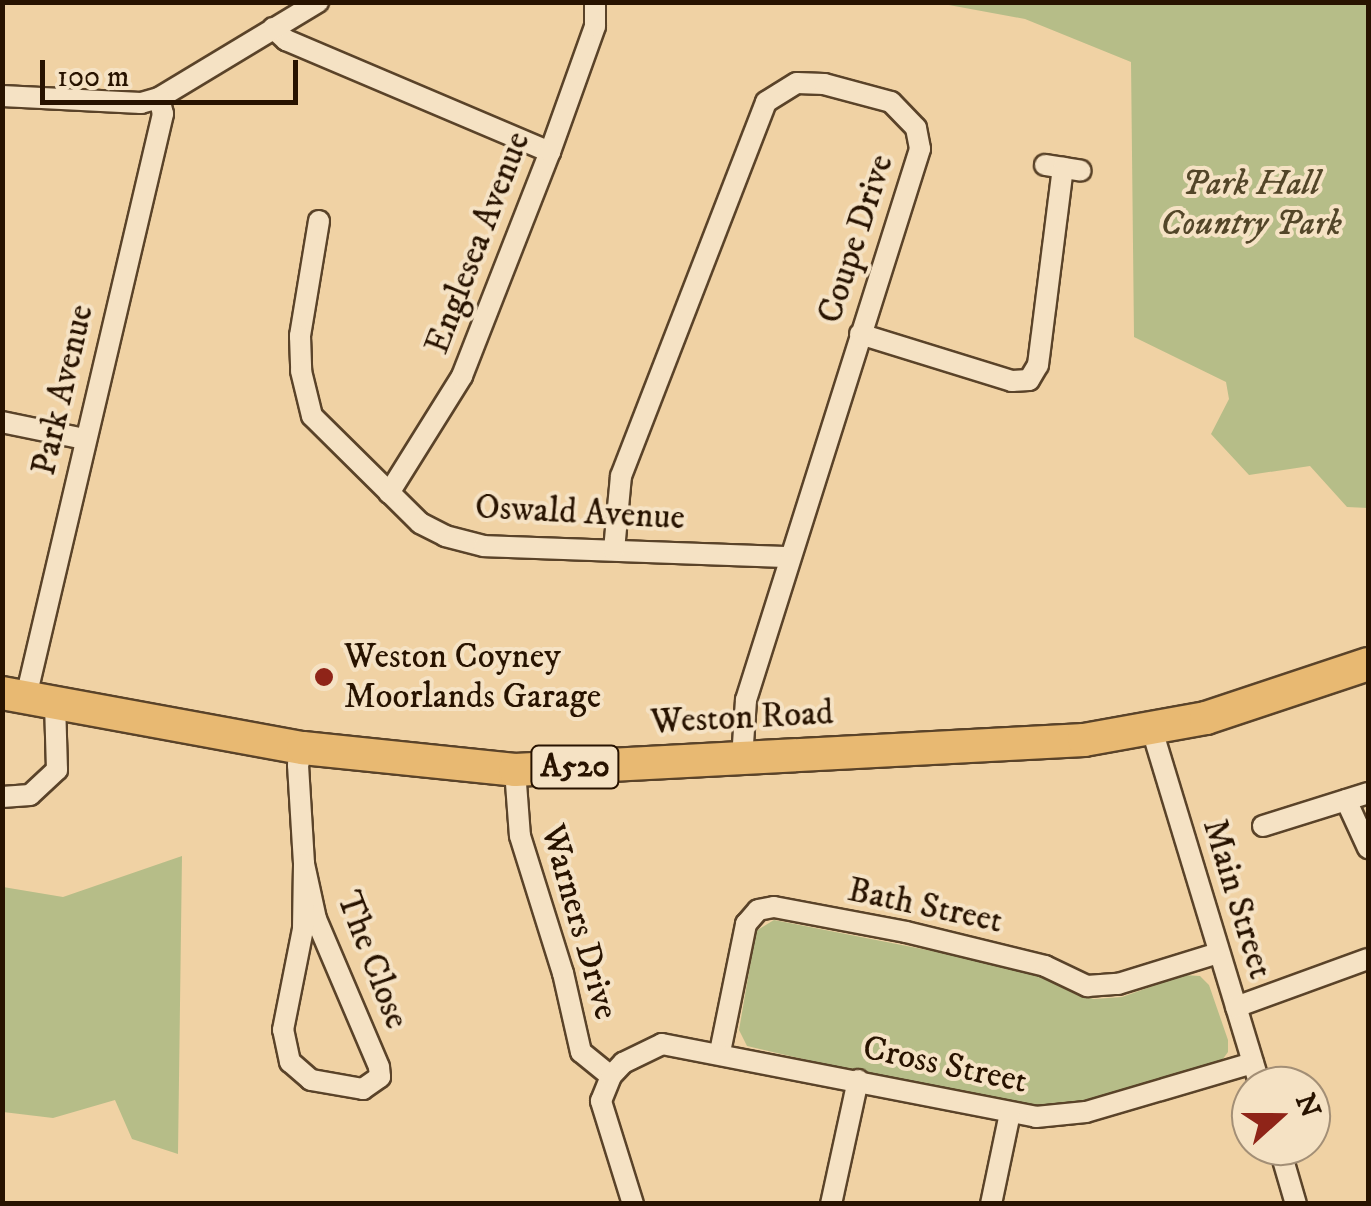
<!DOCTYPE html>
<style>
body{margin:0}
#map{position:relative;width:1371px;height:1206px;overflow:hidden;background:#f0d2a4;font-family:"IM FELL DW Pica",serif}
div>[style]{position:absolute}
.green>*{inset:0;background:#b6bd88}
.roads{filter:drop-shadow(2px 0 #5a4329) drop-shadow(-2px 0 #5a4329) drop-shadow(0 2px #5a4329) drop-shadow(0 -2px #5a4329)}
.minor>*{height:20px;margin:-10px;padding:0 10px;transform-origin:10px;border-radius:10px;background:#f5e2c4}
.trunk>*{height:32px;margin:-16px;padding:0 16px;transform-origin:16px;border-radius:16px;background:#e8b972}
.dots>*{width:28px;height:28px;translate:-50% -50%;box-sizing:border-box;border:5px solid #f5e2c4;border-radius:50%}
span{translate:-50% -50%;white-space:nowrap;text-align:center;line-height:1.15;-webkit-text-stroke:8px #f5e2c4;paint-order:stroke}
.shield-label span{padding:2px 8px;background:#f5e2c4;border:2px solid;border-radius:8px;-webkit-text-stroke-width:0}
.shield-label{font-size:32px;color:#281300;font-weight:700}
.park-label{font-size:35px;color:#534629;font-style:italic}
.street-label{font-size:35px;color:#281300}
.poi-label{font-size:35px;color:#281300}
.left{translate:0 -50%;text-align:left}
.frame{position:absolute;inset:0;border:5px solid #281300;pointer-events:none}
.north{position:absolute;left:1231px;top:1066px;width:100px;height:100px;box-sizing:border-box;background:#f5e2c4;border:2px solid #a38f76;border-radius:50%;rotate:69deg;font-size:28px;font-weight:700;line-height:40px;text-align:center;color:#281300}
.north::after{content:'';display:block;margin:auto;width:35px;height:45px;background:#8f2418;clip-path:polygon(50% 0,100% 100%,50% 72%,0 100%)}
.scale{position:absolute;left:40px;top:60px;width:258px;height:45px;box-sizing:border-box;border:5px solid #281300;border-top:0;padding-left:12px;font-size:30px;line-height:35px;white-space:nowrap;color:#281300;-webkit-text-stroke:8px #f5e2c4;paint-order:stroke}
</style>
<div id="map">
<div class="green">
<div style="clip-path:polygon(938px 3px,1368px 3px,1368px 508px,1347px 507px,1310px 466px,1249px 475px,1211px 434px,1229px 399px,1226px 382px,1134px 337px,1131px 62px,1025px 19px)"></div>
<div style="clip-path:polygon(182px 856px,178px 1154px,132px 1139px,115px 1100px,53px 1118px,3px 1112px,3px 887px,63px 897px)"></div>
<div style="clip-path:polygon(774px 920px,999px 964px,1040px 974px,1073px 993px,1094px 999px,1122px 997px,1184px 975px,1200px 976px,1209px 985px,1228px 1040px,1228px 1052px,1217px 1067px,1065px 1112px,1016px 1109px,747px 1046px,739px 1030px,756px 931px)"></div>
</div>
<div class="roads">
<div class="minor">
<div style="left:273px;top:28px;width:18px;rotate:43deg"></div>
<div style="left:286px;top:40px;width:287px;rotate:23deg"></div>
<div style="left:2px;top:96px;width:139px;rotate:2.9deg"></div>
<div style="left:141px;top:103px;width:19px;rotate:-16deg"></div>
<div style="left:159px;top:98px;width:186px;rotate:-31.1deg"></div>
<div style="left:1045px;top:165px;width:36px;rotate:9deg"></div>
<div style="left:319px;top:221px;width:117px;rotate:99.4deg"></div>
<div style="left:300px;top:336px;width:35px;rotate:88deg"></div>
<div style="left:301px;top:371px;width:46px;rotate:76.3deg"></div>
<div style="left:312px;top:416px;width:152px;rotate:44.7deg"></div>
<div style="left:420px;top:523px;width:28px;rotate:27deg"></div>
<div style="left:445px;top:536px;width:40px;rotate:14.4deg"></div>
<div style="left:484px;top:546px;width:305px;rotate:2.1deg"></div>
<div style="left:860px;top:334px;width:159px;rotate:17.2deg"></div>
<div style="left:1012px;top:381px;width:17px;rotate:-3deg"></div>
<div style="left:1029px;top:380px;width:17px;rotate:-59deg"></div>
<div style="left:1038px;top:365px;width:199px;rotate:-82.8deg"></div>
<div style="left:2px;top:422px;width:84px;rotate:11.7deg"></div>
<div style="left:389px;top:493px;width:138px;rotate:-58deg"></div>
<div style="left:462px;top:376px;width:241px;rotate:-68.6deg"></div>
<div style="left:550px;top:152px;width:134px;rotate:-70.3deg"></div>
<div style="left:595px;top:26px;width:24px;rotate:-90deg"></div>
<div style="left:614px;top:550px;width:74px;rotate:-84.6deg"></div>
<div style="left:621px;top:476px;width:401px;rotate:-68.8deg"></div>
<div style="left:766px;top:102px;width:36px;rotate:-32deg"></div>
<div style="left:797px;top:83px;width:27px;rotate:2deg"></div>
<div style="left:824px;top:84px;width:69px;rotate:15deg"></div>
<div style="left:891px;top:102px;width:36px;rotate:46deg"></div>
<div style="left:916px;top:128px;width:21px;rotate:79deg"></div>
<div style="left:920px;top:149px;width:578px;rotate:107.53deg"></div>
<div style="left:746px;top:700px;width:59px;rotate:93.9deg"></div>
<div style="left:26px;top:697px;width:599px;rotate:-76.78deg"></div>
<div style="left:163px;top:114px;width:16px;rotate:-104deg"></div>
<div style="left:1152px;top:730px;width:372px;rotate:73.1deg"></div>
<div style="left:303px;top:748px;width:18px;rotate:106deg"></div>
<div style="left:298px;top:765px;width:99px;rotate:86.5deg"></div>
<div style="left:304px;top:864px;width:56px;rotate:77.7deg"></div>
<div style="left:316px;top:919px;width:161px;rotate:66.9deg"></div>
<div style="left:379px;top:1067px;width:10px;rotate:84deg"></div>
<div style="left:380px;top:1077px;width:21px;rotate:145deg"></div>
<div style="left:363px;top:1089px;width:53px;rotate:-170.2deg"></div>
<div style="left:311px;top:1080px;width:28px;rotate:-139deg"></div>
<div style="left:290px;top:1062px;width:33px;rotate:-102deg"></div>
<div style="left:283px;top:1030px;width:103px;rotate:-78.8deg"></div>
<div style="left:303px;top:929px;width:65px;rotate:-89.1deg"></div>
<div style="left:515px;top:770px;width:66px;rotate:85.7deg"></div>
<div style="left:520px;top:836px;width:144px;rotate:72.6deg"></div>
<div style="left:563px;top:973px;width:81px;rotate:77.2deg"></div>
<div style="left:581px;top:1052px;width:38px;rotate:39deg"></div>
<div style="left:2px;top:797px;width:28px;rotate:-4deg"></div>
<div style="left:30px;top:795px;width:37px;rotate:-43deg"></div>
<div style="left:57px;top:770px;width:66px;rotate:-91.7deg"></div>
<div style="left:1346px;top:800px;width:53px;rotate:65.4deg"></div>
<div style="left:1263px;top:826px;width:110px;rotate:-17.4deg"></div>
<div style="left:1236px;top:1007px;width:140px;rotate:-20deg"></div>
<div style="left:720px;top:1052px;width:131px;rotate:-78.5deg"></div>
<div style="left:746px;top:924px;width:18px;rotate:-49deg"></div>
<div style="left:758px;top:910px;width:16px;rotate:-11deg"></div>
<div style="left:774px;top:907px;width:134px;rotate:10.7deg"></div>
<div style="left:906px;top:932px;width:143px;rotate:13.7deg"></div>
<div style="left:1045px;top:966px;width:47px;rotate:25.5deg"></div>
<div style="left:1087px;top:986px;width:31px;rotate:-4deg"></div>
<div style="left:1118px;top:984px;width:105px;rotate:-17.2deg"></div>
<div style="left:1279px;top:1146px;width:60px;rotate:73.7deg"></div>
<div style="left:633px;top:1204px;width:108px;rotate:-107.3deg"></div>
<div style="left:601px;top:1101px;width:27px;rotate:-68deg"></div>
<div style="left:611px;top:1076px;width:18px;rotate:-47deg"></div>
<div style="left:623px;top:1063px;width:43px;rotate:-26deg"></div>
<div style="left:662px;top:1044px;width:381px;rotate:11deg"></div>
<div style="left:1036px;top:1117px;width:50px;rotate:-5.7deg"></div>
<div style="left:1086px;top:1112px;width:174px;rotate:-16.4deg"></div>
<div style="left:831px;top:1204px;width:127px;rotate:-77.7deg"></div>
<div style="left:991px;top:1204px;width:93px;rotate:-78.2deg"></div>
</div>
<div class="trunk">
<div style="left:2px;top:693px;width:306px;rotate:10.4deg"></div>
<div style="left:303px;top:748px;width:213px;rotate:5.9deg"></div>
<div style="left:515px;top:770px;width:570px;rotate:-3.02deg"></div>
<div style="left:1084px;top:740px;width:124px;rotate:-10.2deg"></div>
<div style="left:1206px;top:718px;width:171px;rotate:-18.4deg"></div>
</div>
</div>
<div class="dots">
<div style="left:324px;top:677px;background:#8f2418"></div>
</div>
<div class="shield-label">
<span style="left:575px;top:767px">A520</span>
</div>
<div class="park-label">
<span style="left:1251px;top:204px">Park Hall<br>Country Park</span>
</div>
<div class="street-label">
<span style="left:856px;top:239px;rotate:-72deg">Coupe Drive</span>
<span style="left:478px;top:243px;rotate:-69deg">Englesea Avenue</span>
<span style="left:63px;top:390px;rotate:-77deg">Park Avenue</span>
<span style="left:580px;top:513px;rotate:3deg">Oswald Avenue</span>
<span style="left:742px;top:718px;rotate:-3deg">Weston Road</span>
<span style="left:1237px;top:899px;rotate:73deg">Main Street</span>
<span style="left:925px;top:906px;rotate:12deg">Bath Street</span>
<span style="left:579px;top:922px;rotate:74deg">Warners Drive</span>
<span style="left:372px;top:960px;rotate:69deg">The Close</span>
<span style="left:945px;top:1065px;rotate:12deg">Cross Street</span>
</div>
<div class="poi-label">
<span class="left" style="left:344px;top:677px">Weston Coyney<br>Moorlands Garage</span>
</div>
<div class="frame"></div>
<div class="north">N</div>
<div class="scale">100 m</div>
</div>
